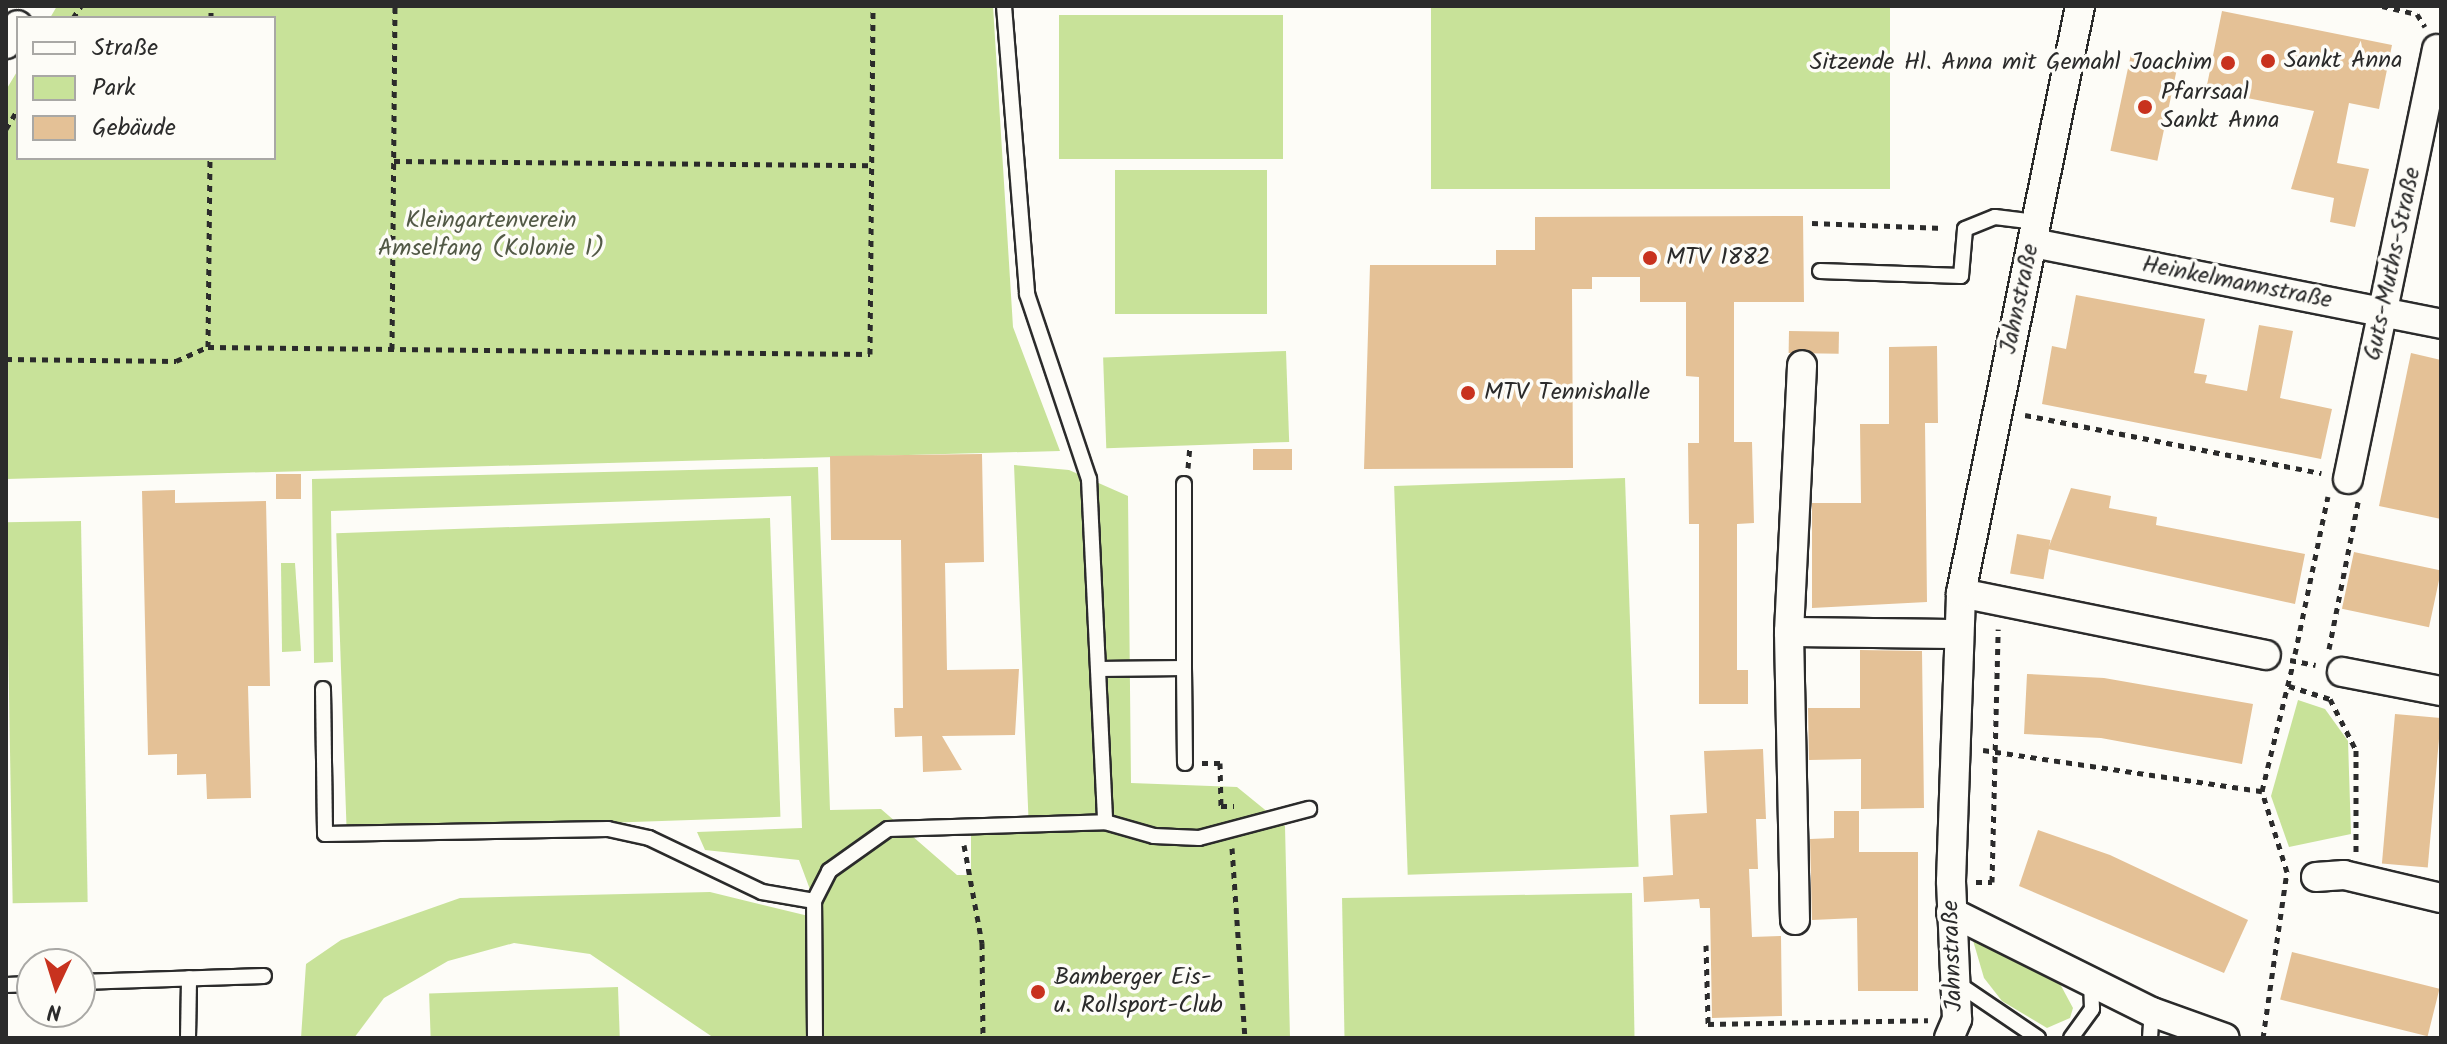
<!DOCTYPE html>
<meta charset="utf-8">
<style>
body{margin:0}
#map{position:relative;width:2447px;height:1044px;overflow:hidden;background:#fdfcf7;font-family:Kalam,sans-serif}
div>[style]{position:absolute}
.green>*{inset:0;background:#c8e299;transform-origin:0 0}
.building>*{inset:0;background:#e4c196;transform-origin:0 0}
.path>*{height:5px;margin-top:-2.5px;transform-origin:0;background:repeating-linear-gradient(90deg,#2b2b2b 0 6px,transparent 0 12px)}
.roads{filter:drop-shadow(2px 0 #2b2b2b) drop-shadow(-2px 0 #2b2b2b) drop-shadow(0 2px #2b2b2b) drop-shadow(0 -2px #2b2b2b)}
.lane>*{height:14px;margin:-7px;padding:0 7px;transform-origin:7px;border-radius:7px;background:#fdfcf7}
.street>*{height:28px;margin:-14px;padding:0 14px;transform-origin:14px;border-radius:14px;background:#fdfcf7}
.dots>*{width:22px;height:22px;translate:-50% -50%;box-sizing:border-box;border:4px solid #fdfcf7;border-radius:50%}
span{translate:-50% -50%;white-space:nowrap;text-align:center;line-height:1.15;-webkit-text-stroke:7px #fdfcf7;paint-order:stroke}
.poi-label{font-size:24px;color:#2b2b2b}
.left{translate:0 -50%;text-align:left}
.right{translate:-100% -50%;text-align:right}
.park-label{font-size:24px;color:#525946}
.street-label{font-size:24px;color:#2b2b2b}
.frame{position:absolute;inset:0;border:8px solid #2b2b2b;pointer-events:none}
.legend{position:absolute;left:16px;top:16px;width:260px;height:144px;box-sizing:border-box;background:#fdfcf7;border:2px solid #a9a8a5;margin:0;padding:10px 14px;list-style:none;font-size:24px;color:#2b2b2b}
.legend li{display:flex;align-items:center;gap:16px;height:40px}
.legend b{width:40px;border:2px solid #a9a8a5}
.north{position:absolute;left:16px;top:948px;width:80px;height:80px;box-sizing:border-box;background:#fdfcf7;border:2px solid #a9a8a5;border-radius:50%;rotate:184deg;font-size:22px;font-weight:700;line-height:32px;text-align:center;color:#2b2b2b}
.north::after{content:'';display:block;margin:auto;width:28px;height:36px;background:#c8321e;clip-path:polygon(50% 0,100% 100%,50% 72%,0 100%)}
</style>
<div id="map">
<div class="green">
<div style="clip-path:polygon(57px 6px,993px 6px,1013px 327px,1060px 451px,6px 479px,6px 90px,18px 70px,18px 158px,274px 158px,274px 18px,50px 18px)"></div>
<div style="left:1431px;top:6px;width:459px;height:183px"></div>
<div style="left:1283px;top:15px;width:144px;height:224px;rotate:90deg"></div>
<div style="left:1267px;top:170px;width:144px;height:152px;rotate:90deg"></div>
<div style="left:1286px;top:351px;width:91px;height:183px;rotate:88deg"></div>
<div style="clip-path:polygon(1014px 465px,1069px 470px,1128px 496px,1131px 783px,1237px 787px,1285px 826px,1290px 1038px,714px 1038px,590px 954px,514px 943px,448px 961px,384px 998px,354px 1038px,301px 1038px,306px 964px,341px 940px,460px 898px,710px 892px,821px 919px,799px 860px,705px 850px,697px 832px,802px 828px,791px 496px,331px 511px,333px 662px,314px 663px,312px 479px,818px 467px,830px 810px,881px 809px,957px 875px,971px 875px,971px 832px,1029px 831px)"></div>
<div style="left:1625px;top:478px;width:389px;height:231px;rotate:88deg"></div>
<div style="left:770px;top:518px;width:299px;height:434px;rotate:88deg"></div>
<div style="left:81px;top:521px;width:381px;height:75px;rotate:89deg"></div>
<div style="clip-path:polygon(281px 563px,295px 563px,301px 651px,282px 652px)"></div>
<div style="clip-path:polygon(2298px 700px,2325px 709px,2348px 741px,2351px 834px,2289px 847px,2271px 796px)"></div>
<div style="left:1632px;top:893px;width:145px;height:290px;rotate:89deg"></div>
<div style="clip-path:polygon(1972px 937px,2059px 982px,2073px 1008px,2070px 1018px,2047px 1028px,2002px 1001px,1984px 978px)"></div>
<div style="left:618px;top:987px;width:51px;height:189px;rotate:88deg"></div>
</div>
<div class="building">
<div style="clip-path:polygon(2222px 11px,2392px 45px,2379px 109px,2349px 103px,2337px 163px,2369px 169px,2355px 227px,2330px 222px,2334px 198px,2291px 189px,2314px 111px,2206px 90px)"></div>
<div style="left:2131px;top:54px;width:48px;height:99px;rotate:12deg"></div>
<div style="clip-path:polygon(1803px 216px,1804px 302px,1734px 302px,1734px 442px,1752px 442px,1754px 523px,1737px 524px,1737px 670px,1748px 670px,1748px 704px,1699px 704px,1699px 524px,1689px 524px,1688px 443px,1699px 443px,1699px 377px,1686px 376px,1686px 302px,1640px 302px,1640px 277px,1592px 277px,1592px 289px,1572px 289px,1573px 468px,1364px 469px,1370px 265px,1496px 265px,1496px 250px,1535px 250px,1535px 217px)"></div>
<div style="clip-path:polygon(2076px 295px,2205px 319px,2194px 373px,2207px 375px,2205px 383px,2247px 391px,2259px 325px,2293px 331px,2280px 398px,2332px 409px,2321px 459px,2042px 404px,2052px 346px,2066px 349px)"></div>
<div style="left:1789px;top:331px;width:50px;height:22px;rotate:1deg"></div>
<div style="clip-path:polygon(1937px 346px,1938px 423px,1925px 423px,1927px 602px,1812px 608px,1812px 503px,1861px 503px,1860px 424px,1889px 424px,1889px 347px)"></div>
<div style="clip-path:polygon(2411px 353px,2441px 360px,2441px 519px,2379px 506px)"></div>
<div style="left:1292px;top:449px;width:21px;height:39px;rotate:90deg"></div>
<div style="clip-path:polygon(982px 454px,984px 562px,945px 563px,947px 670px,1019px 669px,1015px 735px,942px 736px,962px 770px,923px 772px,922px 736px,895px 737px,894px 708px,903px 708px,901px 540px,831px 540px,830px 456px)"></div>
<div style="left:276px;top:474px;width:25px;height:25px"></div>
<div style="clip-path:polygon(2071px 488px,2111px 496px,2109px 508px,2157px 517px,2156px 525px,2305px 554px,2295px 604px,2048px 549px)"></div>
<div style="clip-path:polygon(175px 490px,175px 503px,266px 501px,270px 686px,248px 686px,251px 798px,207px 799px,206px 774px,177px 775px,177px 754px,148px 755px,142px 491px)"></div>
<div style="left:2017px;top:534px;width:34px;height:40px;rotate:10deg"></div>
<div style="left:2354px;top:552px;width:89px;height:58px;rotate:12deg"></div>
<div style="clip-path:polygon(1860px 650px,1922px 651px,1924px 808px,1861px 809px,1861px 759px,1809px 760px,1808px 708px,1860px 708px)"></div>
<div style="clip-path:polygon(2027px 674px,2104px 678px,2253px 704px,2242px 764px,2101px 738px,2024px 734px)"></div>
<div style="left:2395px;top:714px;width:46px;height:150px;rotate:5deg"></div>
<div style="clip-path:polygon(1763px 749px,1766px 819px,1756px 819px,1758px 869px,1749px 869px,1752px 937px,1781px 936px,1782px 1016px,1712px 1018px,1710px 908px,1700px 908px,1699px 899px,1644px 902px,1643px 877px,1673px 875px,1670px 815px,1707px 813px,1704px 751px)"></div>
<div style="clip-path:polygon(1834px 811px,1859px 811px,1859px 852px,1918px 852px,1918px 991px,1858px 991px,1857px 918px,1812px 920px,1810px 839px,1834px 838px)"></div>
<div style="clip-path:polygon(2038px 830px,2110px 855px,2248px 920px,2224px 973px,2019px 886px)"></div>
<div style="left:2292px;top:952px;width:152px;height:49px;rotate:14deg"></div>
</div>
<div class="path">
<div style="left:2382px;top:6px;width:36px;rotate:13deg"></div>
<div style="left:2417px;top:14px;width:15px;rotate:58deg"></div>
<div style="left:73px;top:18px;width:14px;rotate:-56deg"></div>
<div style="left:211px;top:18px;width:12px;rotate:-90deg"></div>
<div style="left:6px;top:129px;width:23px;rotate:-59deg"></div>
<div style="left:394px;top:161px;width:478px;rotate:0.5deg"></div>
<div style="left:1812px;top:223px;width:132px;rotate:2.2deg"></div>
<div style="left:208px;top:347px;width:189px;rotate:-89.4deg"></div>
<div style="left:392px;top:349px;width:343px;rotate:-89.5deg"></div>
<div style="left:6px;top:359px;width:170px;rotate:0.7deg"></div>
<div style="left:176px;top:361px;width:35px;rotate:-24deg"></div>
<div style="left:208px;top:347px;width:662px;rotate:0.61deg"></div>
<div style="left:870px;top:354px;width:348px;rotate:-89.5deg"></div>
<div style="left:2025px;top:415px;width:302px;rotate:11.1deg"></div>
<div style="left:1188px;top:468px;width:22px;rotate:-85deg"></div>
<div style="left:2329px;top:649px;width:150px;rotate:-78.8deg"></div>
<div style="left:2295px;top:654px;width:161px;rotate:-78.2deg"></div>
<div style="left:2290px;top:660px;width:26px;rotate:11deg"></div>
<div style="left:2289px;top:686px;width:43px;rotate:17.6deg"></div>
<div style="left:2330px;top:699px;width:57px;rotate:63deg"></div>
<div style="left:2356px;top:750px;width:103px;rotate:90deg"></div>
<div style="left:1983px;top:750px;width:282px;rotate:8.4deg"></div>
<div style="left:1202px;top:763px;width:18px"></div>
<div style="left:1220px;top:763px;width:43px;rotate:88.7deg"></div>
<div style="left:1221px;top:806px;width:13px"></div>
<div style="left:964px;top:845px;width:100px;rotate:79.6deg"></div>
<div style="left:982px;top:943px;width:95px;rotate:89.4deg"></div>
<div style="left:1232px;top:848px;width:190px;rotate:86.1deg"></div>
<div style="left:1976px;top:882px;width:16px"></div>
<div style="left:1992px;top:882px;width:253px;rotate:-88.6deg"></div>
<div style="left:1706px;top:945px;width:79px;rotate:88.5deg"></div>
<div style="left:1708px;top:1024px;width:220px;rotate:-1deg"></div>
<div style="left:2263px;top:1038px;width:168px;rotate:-81.8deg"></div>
<div style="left:2287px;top:872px;width:85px;rotate:-107.2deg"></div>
<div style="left:2262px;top:791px;width:131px;rotate:-76.3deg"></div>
</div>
<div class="roads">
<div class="lane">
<div style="left:1004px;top:6px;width:289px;rotate:85.4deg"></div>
<div style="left:1027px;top:294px;width:195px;rotate:71.5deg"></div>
<div style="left:1089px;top:479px;width:343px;rotate:87.3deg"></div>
<div style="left:1820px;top:271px;width:141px;rotate:2deg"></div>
<div style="left:1961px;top:276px;width:47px;rotate:-85.1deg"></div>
<div style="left:1965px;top:229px;width:32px;rotate:-22deg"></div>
<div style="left:1995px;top:217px;width:41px;rotate:7deg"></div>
<div style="left:1184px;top:484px;width:184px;rotate:90deg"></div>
<div style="left:1098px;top:669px;width:86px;rotate:-0.7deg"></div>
<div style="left:1184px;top:668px;width:95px;rotate:89.4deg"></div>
<div style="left:323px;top:689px;width:145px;rotate:89.2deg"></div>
<div style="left:325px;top:834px;width:283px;rotate:-1deg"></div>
<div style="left:608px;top:829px;width:42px;rotate:12.4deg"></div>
<div style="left:649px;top:838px;width:125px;rotate:25.5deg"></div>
<div style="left:762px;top:892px;width:53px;rotate:9.8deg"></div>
<div style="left:80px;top:982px;width:184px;rotate:-1.9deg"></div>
<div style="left:1957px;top:983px;width:98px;rotate:34.2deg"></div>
<div style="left:6px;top:985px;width:26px;rotate:-2deg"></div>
<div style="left:188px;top:1038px;width:60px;rotate:-89deg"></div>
<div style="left:815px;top:1038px;width:137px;rotate:-90.4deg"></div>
<div style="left:814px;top:901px;width:34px;rotate:-63deg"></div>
<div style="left:829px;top:871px;width:72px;rotate:-35.4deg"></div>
<div style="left:888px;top:829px;width:217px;rotate:-1.8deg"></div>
<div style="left:1105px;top:822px;width:51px;rotate:15.9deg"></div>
<div style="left:1154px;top:836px;width:45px;rotate:2.5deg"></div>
<div style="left:1199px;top:838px;width:114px;rotate:-14.8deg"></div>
<div style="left:2071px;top:1038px;width:36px;rotate:-54deg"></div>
<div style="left:2092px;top:1009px;width:25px;rotate:-92deg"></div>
<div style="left:2150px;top:1038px;width:26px;rotate:-86deg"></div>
</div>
<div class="street">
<div style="left:6px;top:44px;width:22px;rotate:-58deg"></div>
<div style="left:2033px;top:243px;width:416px;rotate:11.2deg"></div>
<div style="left:2348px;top:479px;width:439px;rotate:-78.3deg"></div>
<div style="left:1961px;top:593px;width:311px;rotate:11.5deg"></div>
<div style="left:1789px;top:632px;width:168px;rotate:0.7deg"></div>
<div style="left:2342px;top:672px;width:101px;rotate:10.9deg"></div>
<div style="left:2316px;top:877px;width:28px;rotate:-4deg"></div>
<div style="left:2344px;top:875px;width:100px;rotate:13.3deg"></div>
<div style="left:1951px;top:912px;width:225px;rotate:26.5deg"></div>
<div style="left:2152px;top:1012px;width:77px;rotate:19.6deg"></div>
<div style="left:1795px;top:920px;width:288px;rotate:-91.2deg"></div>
<div style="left:1789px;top:632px;width:267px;rotate:-87.2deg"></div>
<div style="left:1949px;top:1038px;width:21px;rotate:-67deg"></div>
<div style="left:1957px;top:1019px;width:138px;rotate:-92.5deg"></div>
<div style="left:1951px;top:881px;width:288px;rotate:-88deg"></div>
<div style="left:1961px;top:593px;width:599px;rotate:-78.54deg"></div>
</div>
</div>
<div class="dots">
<div style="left:2268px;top:61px;background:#c8321e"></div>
<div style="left:2228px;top:63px;background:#c8321e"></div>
<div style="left:2145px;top:107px;background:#c8321e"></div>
<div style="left:1650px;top:258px;background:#c8321e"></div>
<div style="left:1468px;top:393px;background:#c8321e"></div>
<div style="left:1038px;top:992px;background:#c8321e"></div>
</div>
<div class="poi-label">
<span class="left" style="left:2284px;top:61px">Sankt Anna</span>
<span class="right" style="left:2212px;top:63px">Sitzende Hl. Anna mit Gemahl Joachim</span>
<span class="left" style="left:2161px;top:107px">Pfarrsaal<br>Sankt Anna</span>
<span class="left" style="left:1666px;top:258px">MTV 1882</span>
<span class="left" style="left:1484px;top:393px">MTV Tennishalle</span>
<span class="left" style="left:1054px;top:992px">Bamberger Eis-<br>u. Rollsport-Club</span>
</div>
<div class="park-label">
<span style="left:491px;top:235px">Kleingartenverein<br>Amselfang (Kolonie 1)</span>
</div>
<div class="street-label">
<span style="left:2393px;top:264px;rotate:-78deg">Guts-Muths-Straße</span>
<span style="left:2237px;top:283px;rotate:11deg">Heinkelmannstraße</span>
<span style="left:2020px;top:299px;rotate:-78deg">Jahnstraße</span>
<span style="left:1953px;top:956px;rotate:-92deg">Jahnstraße</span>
</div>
<div class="frame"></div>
<ul class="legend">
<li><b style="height:10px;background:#fdfcf7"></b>Straße</li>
<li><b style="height:22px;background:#c8e299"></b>Park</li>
<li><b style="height:22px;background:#e4c196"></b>Gebäude</li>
</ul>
<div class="north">N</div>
</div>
